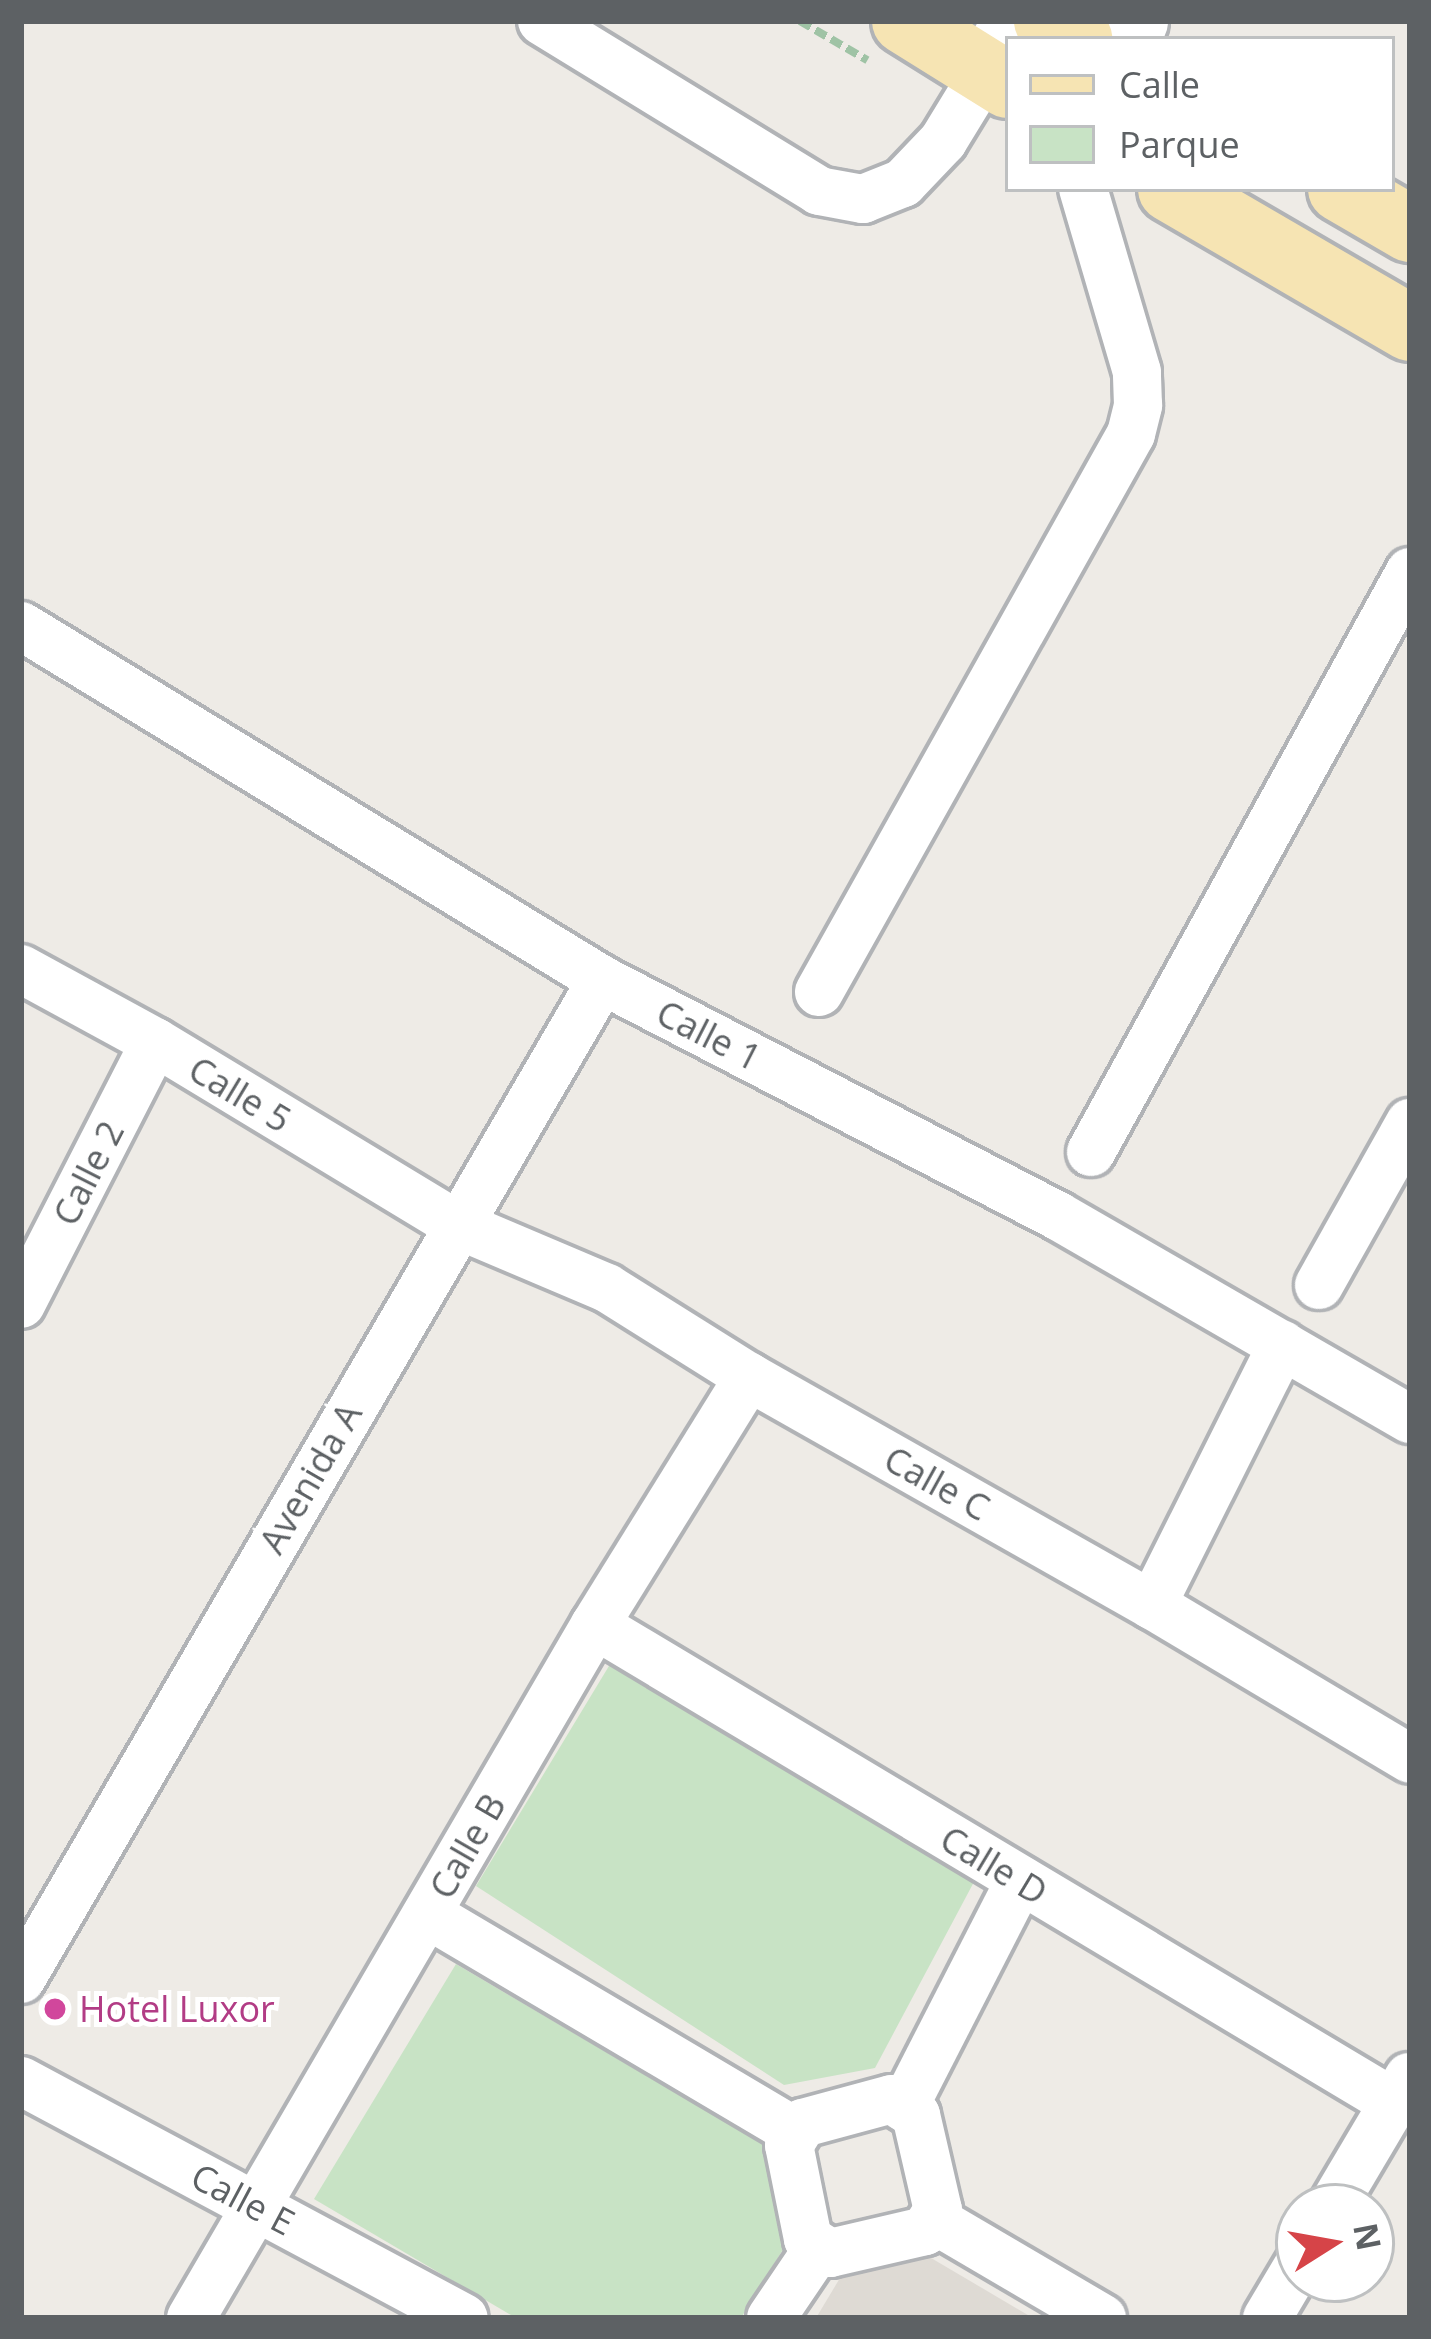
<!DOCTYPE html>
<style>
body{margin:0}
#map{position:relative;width:1431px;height:2339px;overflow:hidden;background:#eeebe6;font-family:"Open Sans",sans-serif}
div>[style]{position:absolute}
.education>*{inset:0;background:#dedad4}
.green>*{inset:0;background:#c8e3c5}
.path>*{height:8px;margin-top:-4px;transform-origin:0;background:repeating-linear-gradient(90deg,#9fc3a5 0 12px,transparent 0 18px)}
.roads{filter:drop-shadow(3px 0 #b1b3b6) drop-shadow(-3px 0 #b1b3b6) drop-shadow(0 3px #b1b3b6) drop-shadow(0 -3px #b1b3b6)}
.minor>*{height:48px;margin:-24px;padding:0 24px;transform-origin:24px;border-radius:24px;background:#fff}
.secondary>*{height:66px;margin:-33px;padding:0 33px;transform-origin:33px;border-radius:33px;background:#fff}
.primary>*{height:66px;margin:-33px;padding:0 33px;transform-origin:33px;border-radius:33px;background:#f6e4b3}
.dots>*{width:33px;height:33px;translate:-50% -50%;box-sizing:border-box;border:6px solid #fff;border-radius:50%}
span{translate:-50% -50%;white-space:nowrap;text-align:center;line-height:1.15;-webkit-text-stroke:10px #fff;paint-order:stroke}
.street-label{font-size:36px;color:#5d6164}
.hotel-label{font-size:36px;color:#b23c85}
.left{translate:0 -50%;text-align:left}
.frame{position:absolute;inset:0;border:24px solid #5d6164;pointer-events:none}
.legend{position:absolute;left:1005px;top:36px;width:390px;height:156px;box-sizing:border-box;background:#fff;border:3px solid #bec0c1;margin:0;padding:15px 21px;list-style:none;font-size:36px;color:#5d6164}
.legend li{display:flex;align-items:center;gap:24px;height:60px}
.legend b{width:60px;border:3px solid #bec0c1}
.north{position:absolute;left:1275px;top:2183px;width:120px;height:120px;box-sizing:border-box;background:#fff;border:3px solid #bec0c1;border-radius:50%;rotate:79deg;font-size:33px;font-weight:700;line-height:48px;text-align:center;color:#5d6164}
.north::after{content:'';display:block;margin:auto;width:42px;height:54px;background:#d64448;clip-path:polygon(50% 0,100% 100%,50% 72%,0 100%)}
</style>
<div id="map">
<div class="education">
<div style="clip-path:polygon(926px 2255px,1033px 2318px,816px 2318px,840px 2278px)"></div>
</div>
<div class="green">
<div style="clip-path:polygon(612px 1661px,975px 1880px,875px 2068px,784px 2085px,476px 1886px)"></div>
<div style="clip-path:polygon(456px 1964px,773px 2150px,790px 2238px,741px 2318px,516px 2318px,314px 2199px)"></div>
</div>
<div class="path">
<div style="left:800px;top:21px;width:78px;rotate:30.2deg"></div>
</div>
<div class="roads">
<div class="minor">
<div style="left:542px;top:21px;width:325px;rotate:31.5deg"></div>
<div style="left:819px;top:191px;width:45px;rotate:10.3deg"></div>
<div style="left:863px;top:199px;width:43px;rotate:-21.8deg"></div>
<div style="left:903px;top:183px;width:58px;rotate:-46.4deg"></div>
<div style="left:943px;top:141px;width:84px;rotate:-58.6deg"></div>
<div style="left:21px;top:626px;width:680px;rotate:31.35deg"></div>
<div style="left:602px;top:980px;width:513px;rotate:27.36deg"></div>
<div style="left:1058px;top:1216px;width:406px;rotate:30deg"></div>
<div style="left:21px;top:969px;width:153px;rotate:28.6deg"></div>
<div style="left:155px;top:1042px;width:352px;rotate:31.2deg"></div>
<div style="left:456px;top:1224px;width:164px;rotate:23deg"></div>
<div style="left:607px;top:1288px;width:168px;rotate:32.1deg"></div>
<div style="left:749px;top:1377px;width:463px;rotate:29.5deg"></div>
<div style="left:1152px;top:1605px;width:300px;rotate:30.8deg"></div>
<div style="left:819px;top:992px;width:639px;rotate:-60.79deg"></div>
<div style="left:1131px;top:434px;width:30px;rotate:-76deg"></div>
<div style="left:1138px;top:405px;width:33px;rotate:-92deg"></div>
<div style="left:1137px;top:372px;width:191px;rotate:-106.4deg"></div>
<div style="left:1091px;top:1152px;width:662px;rotate:-61.19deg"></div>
<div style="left:1319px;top:1285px;width:186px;rotate:-60.7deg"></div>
<div style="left:21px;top:1304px;width:294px;rotate:-62.9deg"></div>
<div style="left:1152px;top:1605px;width:291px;rotate:-63.4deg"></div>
<div style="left:595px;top:1625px;width:931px;rotate:30.89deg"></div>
<div style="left:427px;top:1914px;width:429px;rotate:30.6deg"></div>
<div style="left:21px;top:1979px;width:1156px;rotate:-59.82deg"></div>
<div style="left:21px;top:2081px;width:502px;rotate:28.15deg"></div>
<div style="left:892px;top:2099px;width:29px;rotate:34deg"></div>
<div style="left:916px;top:2115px;width:98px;rotate:77deg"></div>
<div style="left:938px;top:2210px;width:25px;rotate:122deg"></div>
<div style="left:925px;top:2231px;width:98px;rotate:167deg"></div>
<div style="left:830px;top:2253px;width:26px;rotate:-148deg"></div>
<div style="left:808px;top:2239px;width:96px;rotate:-101.4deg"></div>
<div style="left:789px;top:2145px;width:26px;rotate:-58deg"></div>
<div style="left:803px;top:2123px;width:92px;rotate:-15.1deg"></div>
<div style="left:904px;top:2107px;width:255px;rotate:-62.9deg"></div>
<div style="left:1332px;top:2207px;width:151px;rotate:-59.4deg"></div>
<div style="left:933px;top:2219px;width:196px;rotate:30.4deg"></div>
<div style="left:191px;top:2318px;width:802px;rotate:-59.76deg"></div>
<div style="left:595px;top:1625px;width:292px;rotate:-58.2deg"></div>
<div style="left:771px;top:2318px;width:86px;rotate:-55.9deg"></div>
<div style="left:1267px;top:2318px;width:63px;rotate:-59.3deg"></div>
</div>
<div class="secondary">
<div style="left:1126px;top:39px;width:20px;rotate:-63deg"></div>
<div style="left:987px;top:69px;width:57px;rotate:-57.1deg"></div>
</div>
<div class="primary">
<div style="left:905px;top:21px;width:121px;rotate:31.9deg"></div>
<div style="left:1047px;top:21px;width:37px;rotate:29deg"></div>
<div style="left:1171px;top:189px;width:276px;rotate:30.2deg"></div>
<div style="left:1341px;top:189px;width:80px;rotate:30.1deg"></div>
</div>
</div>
<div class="dots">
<div style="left:55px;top:2009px;background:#d1479c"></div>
</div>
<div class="street-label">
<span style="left:709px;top:1035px;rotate:27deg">Calle 1</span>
<span style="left:240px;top:1094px;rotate:31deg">Calle 5</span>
<span style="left:88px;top:1173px;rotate:-63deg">Calle 2</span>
<span style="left:310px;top:1478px;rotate:-60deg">Avenida A</span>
<span style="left:937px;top:1483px;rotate:29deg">Calle C</span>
<span style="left:467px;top:1846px;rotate:-60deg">Calle B</span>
<span style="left:994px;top:1865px;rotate:31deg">Calle D</span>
<span style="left:243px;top:2199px;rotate:28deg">Calle E</span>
</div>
<div class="hotel-label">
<span class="left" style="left:79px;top:2009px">Hotel Luxor</span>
</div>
<div class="frame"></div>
<ul class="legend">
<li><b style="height:15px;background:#f6e4b3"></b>Calle</li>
<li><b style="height:33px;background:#c8e3c5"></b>Parque</li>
</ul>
<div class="north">N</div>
</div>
